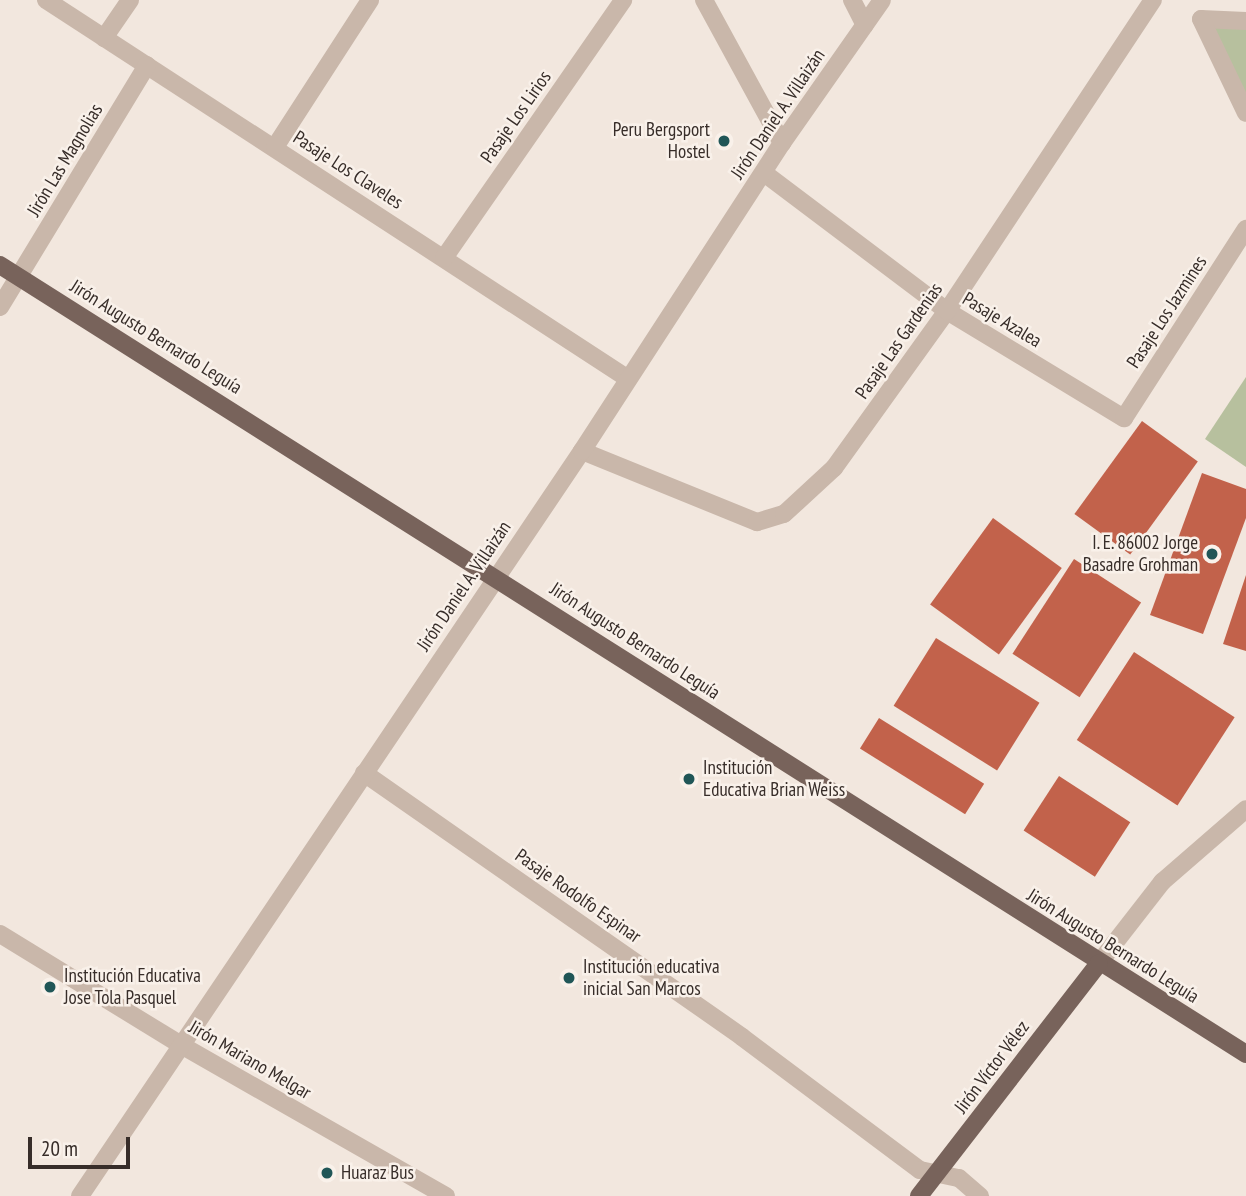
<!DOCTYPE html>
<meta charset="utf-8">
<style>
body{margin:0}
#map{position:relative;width:1246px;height:1196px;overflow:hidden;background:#f2e7de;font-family:"PT Sans Narrow",sans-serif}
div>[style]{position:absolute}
.green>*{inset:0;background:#b7c09e}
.building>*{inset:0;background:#c2624b;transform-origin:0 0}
.minor>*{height:18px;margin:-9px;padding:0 9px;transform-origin:9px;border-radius:9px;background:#c9b7aa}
.major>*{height:18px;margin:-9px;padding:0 9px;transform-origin:9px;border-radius:9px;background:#78635b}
.dots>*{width:19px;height:19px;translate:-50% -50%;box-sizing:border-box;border:4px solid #f9f1ea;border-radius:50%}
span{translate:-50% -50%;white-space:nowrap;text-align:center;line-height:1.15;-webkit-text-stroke:5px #f9f1ea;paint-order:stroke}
.street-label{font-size:19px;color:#372d29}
.poi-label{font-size:19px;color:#372d29}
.right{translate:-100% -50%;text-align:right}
.left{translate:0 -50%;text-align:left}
.scale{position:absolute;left:28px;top:1137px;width:102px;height:32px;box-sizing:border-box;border:4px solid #372d29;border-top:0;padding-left:9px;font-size:21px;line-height:24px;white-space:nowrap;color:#372d29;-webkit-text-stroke:5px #f9f1ea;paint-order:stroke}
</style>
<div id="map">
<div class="green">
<div style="clip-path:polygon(1213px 27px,1246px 28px,1246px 94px)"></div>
<div style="clip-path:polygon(1246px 377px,1246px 467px,1205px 439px)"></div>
</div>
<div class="building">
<div style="left:1142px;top:421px;width:69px;height:115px;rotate:36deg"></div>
<div style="clip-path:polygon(1202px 473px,1246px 489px,1246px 518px,1203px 634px,1150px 615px)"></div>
<div style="left:993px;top:518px;width:85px;height:107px;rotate:36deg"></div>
<div style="left:1074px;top:559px;width:80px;height:113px;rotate:33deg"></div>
<div style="clip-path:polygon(1246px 575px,1246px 651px,1223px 644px)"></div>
<div style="left:936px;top:638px;width:122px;height:80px;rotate:32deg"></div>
<div style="left:1134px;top:652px;width:120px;height:105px;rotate:33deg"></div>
<div style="left:879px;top:718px;width:124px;height:36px;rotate:32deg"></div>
<div style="left:1059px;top:776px;width:85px;height:65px;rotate:33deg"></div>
</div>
<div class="minor">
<div style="left:46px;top:0;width:693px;rotate:33.05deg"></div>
<div style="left:704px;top:0;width:163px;rotate:61.4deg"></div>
<div style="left:852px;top:0;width:28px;rotate:63deg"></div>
<div style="left:1246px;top:21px;width:45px;rotate:-177.5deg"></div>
<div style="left:1201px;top:19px;width:104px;rotate:64.4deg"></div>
<div style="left:104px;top:38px;width:46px;rotate:-55.6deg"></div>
<div style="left:275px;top:147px;width:175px;rotate:-57.1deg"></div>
<div style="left:764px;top:173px;width:229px;rotate:37deg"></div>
<div style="left:947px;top:311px;width:207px;rotate:31.2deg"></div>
<div style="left:1124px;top:418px;width:225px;rotate:-57.2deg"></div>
<div style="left:444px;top:258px;width:314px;rotate:-55.2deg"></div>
<div style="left:0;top:307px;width:283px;rotate:-58.7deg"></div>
<div style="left:582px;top:451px;width:189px;rotate:22.1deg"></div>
<div style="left:757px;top:522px;width:28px;rotate:-17deg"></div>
<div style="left:784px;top:514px;width:68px;rotate:-42.6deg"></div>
<div style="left:834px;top:468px;width:193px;rotate:-54.3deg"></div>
<div style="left:947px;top:311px;width:373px;rotate:-56.5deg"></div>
<div style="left:364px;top:773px;width:461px;rotate:34.9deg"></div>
<div style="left:742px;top:1037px;width:222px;rotate:36.8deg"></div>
<div style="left:920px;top:1170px;width:40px;rotate:12deg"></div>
<div style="left:959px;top:1178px;width:28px;rotate:41deg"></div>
<div style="left:0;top:934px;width:212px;rotate:31.5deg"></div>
<div style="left:181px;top:1045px;width:305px;rotate:29.7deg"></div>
<div style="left:1099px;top:963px;width:103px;rotate:-52.1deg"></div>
<div style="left:1162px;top:882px;width:111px;rotate:-41deg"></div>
<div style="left:80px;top:1196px;width:898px;rotate:-56.03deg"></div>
<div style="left:582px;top:451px;width:367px;rotate:-57deg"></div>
<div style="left:782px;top:143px;width:174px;rotate:-55deg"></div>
</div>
<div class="major">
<div style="left:0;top:265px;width:1475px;rotate:32.34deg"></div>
<div style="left:919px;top:1196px;width:294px;rotate:-52.3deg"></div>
</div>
<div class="dots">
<div style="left:724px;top:141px;background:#205657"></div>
<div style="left:1212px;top:554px;background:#205657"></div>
<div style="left:689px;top:779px;background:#205657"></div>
<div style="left:569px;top:978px;background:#205657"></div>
<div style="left:50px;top:987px;background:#205657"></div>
<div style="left:327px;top:1173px;background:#205657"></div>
</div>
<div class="street-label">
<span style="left:778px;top:114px;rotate:-56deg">Jirón Daniel A. Villaizán</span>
<span style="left:516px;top:117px;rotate:-55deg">Pasaje Los Lirios</span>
<span style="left:65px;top:160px;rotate:-59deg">Jirón Las Magnolias</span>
<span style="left:348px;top:170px;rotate:33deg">Pasaje Los Claveles</span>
<span style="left:1167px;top:312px;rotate:-57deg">Pasaje Los Jazmines</span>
<span style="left:1002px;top:320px;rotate:31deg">Pasaje Azalea</span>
<span style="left:156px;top:337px;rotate:32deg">Jirón Augusto Bernardo Leguía</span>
<span style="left:899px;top:341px;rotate:-55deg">Pasaje Las Gardenias</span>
<span style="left:464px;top:586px;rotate:-56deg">Jirón Daniel A. Villaizán</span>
<span style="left:635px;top:641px;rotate:33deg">Jirón Augusto Bernardo Leguía</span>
<span style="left:578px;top:896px;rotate:35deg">Pasaje Rodolfo Espinar</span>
<span style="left:1113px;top:946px;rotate:32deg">Jirón Augusto Bernardo Leguía</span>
<span style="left:250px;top:1060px;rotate:30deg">Jirón Mariano Melgar</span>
<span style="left:992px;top:1067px;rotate:-53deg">Jirón Víctor Vélez</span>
</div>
<div class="poi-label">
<span class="right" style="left:710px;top:141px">Peru Bergsport<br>Hostel</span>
<span class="right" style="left:1198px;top:554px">I. E. 86002 Jorge<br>Basadre Grohman</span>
<span class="left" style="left:703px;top:779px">Institución<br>Educativa Brian Weiss</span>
<span class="left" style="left:583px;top:978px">Institución educativa<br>inicial San Marcos</span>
<span class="left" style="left:64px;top:987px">Institución Educativa<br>Jose Tola Pasquel</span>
<span class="left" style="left:341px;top:1173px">Huaraz Bus</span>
</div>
<div class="scale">20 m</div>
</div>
